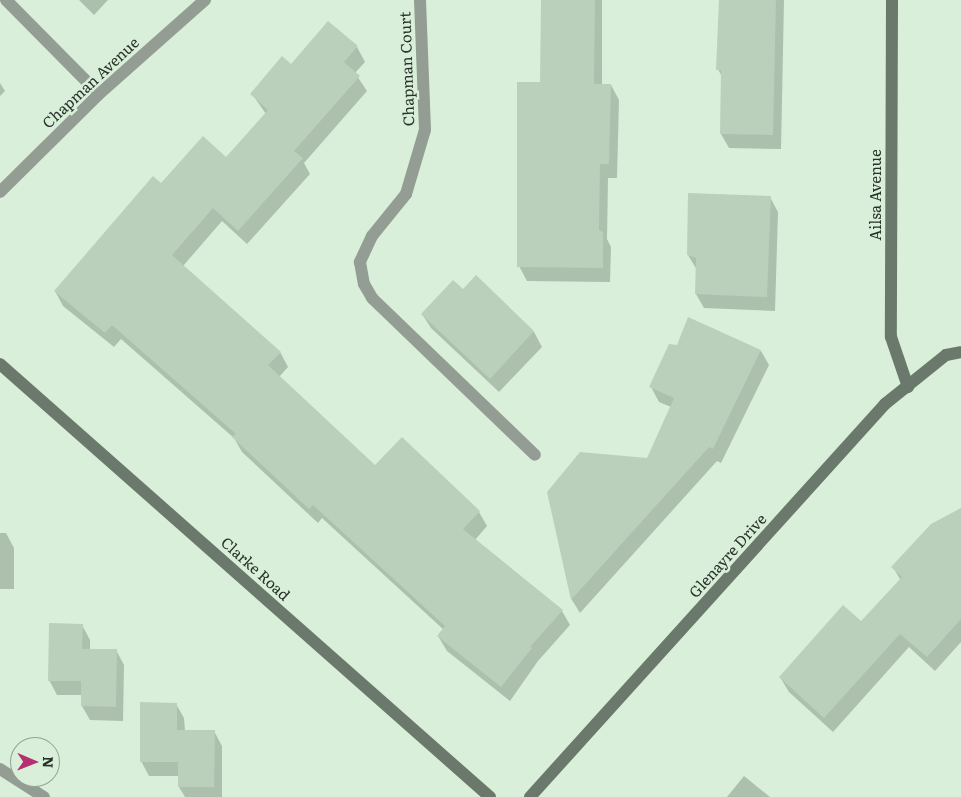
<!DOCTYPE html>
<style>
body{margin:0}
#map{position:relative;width:961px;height:797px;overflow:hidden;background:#d9efd9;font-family:Literata,serif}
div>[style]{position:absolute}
.shadow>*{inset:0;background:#0003}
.building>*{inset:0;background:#bad0ba}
.lane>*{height:12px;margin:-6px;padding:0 6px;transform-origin:6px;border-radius:6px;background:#939d94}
.street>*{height:12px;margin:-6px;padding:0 6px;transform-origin:6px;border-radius:6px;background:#939d94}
.secondary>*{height:12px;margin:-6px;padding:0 6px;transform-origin:6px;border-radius:6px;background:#6b796c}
span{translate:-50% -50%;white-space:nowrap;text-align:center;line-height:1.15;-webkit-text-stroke:5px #d9efd9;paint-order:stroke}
.street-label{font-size:15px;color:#29322a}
.north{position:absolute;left:10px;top:737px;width:50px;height:50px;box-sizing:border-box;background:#d9efd9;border:1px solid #93a393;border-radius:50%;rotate:91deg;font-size:14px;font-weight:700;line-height:20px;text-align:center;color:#29322a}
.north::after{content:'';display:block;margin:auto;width:18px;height:22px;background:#b72f70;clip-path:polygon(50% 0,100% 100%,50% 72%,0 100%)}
</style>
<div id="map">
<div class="shadow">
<div style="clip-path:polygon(79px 0,108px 0,94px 15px)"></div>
<div style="clip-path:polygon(542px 0,602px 0,602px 85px,611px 85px,619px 100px,617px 178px,608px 178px,607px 239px,611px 247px,610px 282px,527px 281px,519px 266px,518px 83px,542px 84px)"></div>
<div style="clip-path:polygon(720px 0,784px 0,781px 149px,729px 148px,721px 134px,722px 77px,718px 69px)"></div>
<div style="clip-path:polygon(357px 47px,365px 62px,355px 73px,367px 91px,304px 163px,310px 174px,247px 244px,222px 221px,183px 266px,280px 352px,288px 367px,279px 377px,375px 467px,479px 512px,487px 526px,475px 540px,562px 611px,570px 625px,538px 661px,510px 701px,447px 651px,438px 636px,444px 630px,322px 518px,318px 523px,242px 452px,234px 438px,121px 339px,114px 347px,63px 306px,55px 291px,161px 185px,226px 159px,266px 114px,252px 94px,292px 66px)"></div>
<div style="clip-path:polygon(0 83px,5px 91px,0 96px)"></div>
<div style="clip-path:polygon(770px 197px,778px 212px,775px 311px,704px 308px,696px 294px,697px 270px,688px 255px)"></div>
<div style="clip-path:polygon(476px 277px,534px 332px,542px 347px,499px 392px,431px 328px,422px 314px,463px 291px)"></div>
<div style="clip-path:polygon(761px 351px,769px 365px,721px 463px,717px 461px,580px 613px,572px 600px,548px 492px,648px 459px,671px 407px,659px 402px,651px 387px)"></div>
<div style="clip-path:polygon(961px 509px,961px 642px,935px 671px,909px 647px,833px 732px,789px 692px,780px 677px,861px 623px,901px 581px,893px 567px)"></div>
<div style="clip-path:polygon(0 533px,6px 533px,14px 548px,14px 589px,0 589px)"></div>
<div style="clip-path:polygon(82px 625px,90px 640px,90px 650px,116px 650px,124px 665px,123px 721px,90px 720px,82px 706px,82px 695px,57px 695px,49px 680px)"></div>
<div style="clip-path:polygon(176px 704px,184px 718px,185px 731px,214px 731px,222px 746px,222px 797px,185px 797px,179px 787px,180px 776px,149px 776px,141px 761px)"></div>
<div style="clip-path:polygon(744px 776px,770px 797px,727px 797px)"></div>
</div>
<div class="building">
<div style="clip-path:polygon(541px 0,595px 0,594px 84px,611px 84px,609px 164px,600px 164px,599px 230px,603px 232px,603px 268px,517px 267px,517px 82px,540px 82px)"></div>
<div style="clip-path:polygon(719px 0,776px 0,773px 135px,720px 134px,721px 70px,716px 70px)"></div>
<div style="clip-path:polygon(328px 21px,358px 46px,344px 62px,360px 76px,294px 151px,303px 158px,238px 231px,213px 208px,172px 255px,281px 352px,268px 365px,375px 465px,402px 437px,480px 511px,463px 529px,563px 610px,530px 647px,532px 648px,501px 687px,437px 636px,445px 626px,313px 505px,309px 509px,232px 437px,236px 434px,112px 325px,105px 333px,54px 291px,153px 176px,161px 183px,203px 136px,226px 157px,268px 110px,250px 94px,282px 56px,291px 64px)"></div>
<div style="clip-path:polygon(688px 193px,771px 196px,767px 297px,695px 294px,696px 258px,687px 255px)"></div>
<div style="clip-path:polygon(476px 275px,534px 331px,490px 379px,421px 314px,453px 280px,463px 289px)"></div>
<div style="clip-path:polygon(688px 317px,761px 350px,713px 449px,709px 447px,571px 600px,547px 492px,580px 452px,647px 458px,674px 398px,649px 387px,669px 344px,677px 345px)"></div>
<div style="clip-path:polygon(961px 508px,961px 619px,927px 657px,900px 634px,824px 718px,779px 677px,843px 605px,861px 621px,902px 577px,891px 567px,931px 524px)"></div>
<div style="clip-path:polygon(49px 623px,83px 624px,82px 649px,117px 649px,116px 707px,81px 706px,81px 681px,48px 681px)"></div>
<div style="clip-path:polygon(140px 702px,177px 703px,177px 730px,215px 730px,214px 787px,178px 787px,178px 762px,140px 762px)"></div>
</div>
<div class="lane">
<div style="left:6px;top:0;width:132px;rotate:45.3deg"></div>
<div style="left:406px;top:194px;width:54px;rotate:129deg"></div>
<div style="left:372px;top:236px;width:29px;rotate:115deg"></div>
<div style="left:360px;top:262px;width:22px;rotate:80deg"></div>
<div style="left:364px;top:284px;width:16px;rotate:60deg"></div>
<div style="left:372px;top:298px;width:226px;rotate:43.9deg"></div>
<div style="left:0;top:769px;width:52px;rotate:32.5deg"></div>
</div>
<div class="street">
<div style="left:0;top:192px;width:139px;rotate:-44.7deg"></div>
<div style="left:99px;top:94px;width:142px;rotate:-41.6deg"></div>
<div style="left:406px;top:194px;width:67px;rotate:-73.5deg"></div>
<div style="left:425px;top:130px;width:130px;rotate:-92.2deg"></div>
</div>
<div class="secondary">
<div style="left:892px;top:0;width:337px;rotate:90.2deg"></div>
<div style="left:891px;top:337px;width:53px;rotate:71.2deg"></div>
<div style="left:0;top:364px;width:654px;rotate:41.47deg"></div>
<div style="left:530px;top:797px;width:530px;rotate:-47.91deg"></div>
<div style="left:885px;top:404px;width:78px;rotate:-38.8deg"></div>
<div style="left:946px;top:355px;width:15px;rotate:-11deg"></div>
</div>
<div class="street-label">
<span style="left:406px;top:69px;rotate:-92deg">Chapman Court</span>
<span style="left:90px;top:82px;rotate:-43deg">Chapman Avenue</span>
<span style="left:875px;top:195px;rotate:-90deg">Ailsa Avenue</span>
<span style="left:727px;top:555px;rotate:-48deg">Glenayre Drive</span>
<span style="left:256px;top:568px;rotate:42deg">Clarke Road</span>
</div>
<div class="north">N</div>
</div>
